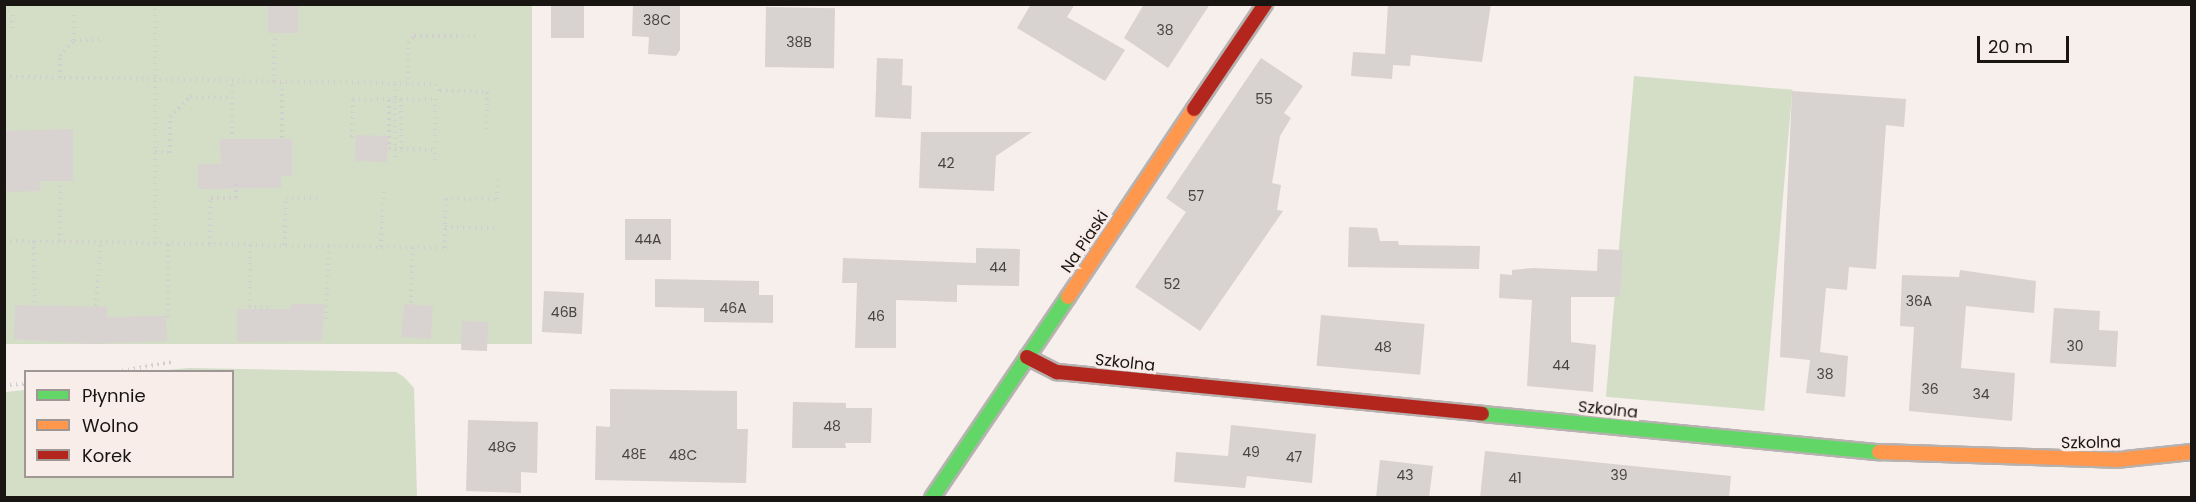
<!DOCTYPE html>
<meta charset="utf-8">
<style>
body{margin:0}
#map{position:relative;width:2196px;height:502px;overflow:hidden;background:#f6efec;font-family:Poppins,sans-serif}
div>[style]{position:absolute}
.green>*{inset:0;background:#d4dec7;transform-origin:0 0}
.building>*{inset:0;background:#d8d2d0;transform-origin:0 0}
.path>*{height:4px;margin-top:-2px;transform-origin:0;background:repeating-linear-gradient(90deg,#d0cece 0 1.5px,transparent 0 6px)}
.roads{filter:drop-shadow(2px 0 #b7b2b0) drop-shadow(-2px 0 #b7b2b0) drop-shadow(0 2px #b7b2b0) drop-shadow(0 -2px #b7b2b0)}
.fast>*{height:14px;margin:-7px;padding:0 7px;transform-origin:7px;border-radius:7px;background:#63d668}
.slow>*{height:14px;margin:-7px;padding:0 7px;transform-origin:7px;border-radius:7px;background:#ff974d}
.jam>*{height:14px;margin:-7px;padding:0 7px;transform-origin:7px;border-radius:7px;background:#b3261e}
span{translate:-50% -50%;white-space:nowrap;text-align:center;line-height:1.15;-webkit-text-stroke:6px #f9ede9;paint-order:stroke}
.number-label{font-size:14px;color:#494442}
.number-label span{-webkit-text-stroke-width:0}
.street-label{font-size:16px;color:#191513}
.frame{position:absolute;inset:0;border:6px solid #191513;pointer-events:none}
.legend{position:absolute;left:24px;top:370px;width:210px;height:108px;box-sizing:border-box;background:#f9ede9;border:2px solid #9f9793;margin:0;padding:8px 10px;list-style:none;font-size:18px;color:#191513}
.legend li{display:flex;align-items:center;gap:12px;height:30px}
.legend b{width:30px;border:2px solid #9f9793}
.scale{position:absolute;left:1977px;top:36px;width:92px;height:27px;box-sizing:border-box;border:3px solid #191513;border-top:0;padding-left:8px;font-size:18px;line-height:21px;white-space:nowrap;color:#191513;-webkit-text-stroke:4px #f9ede9;paint-order:stroke}
</style>
<div id="map">
<div class="green">
<div style="left:5px;top:5px;width:527px;height:339px"></div>
<div style="left:1634px;top:76px;width:159px;height:322px;rotate:5deg"></div>
<div style="clip-path:polygon(189px 368px,396px 372px,404px 377px,414px 388px,417px 497px,5px 497px,5px 392px,25px 390px,26px 476px,232px 476px,232px 372px,156px 371px)"></div>
</div>
<div class="building">
<div style="left:551px;top:4px;width:33px;height:34px"></div>
<div style="clip-path:polygon(633px 4px,680px 4px,680px 50px,676px 56px,648px 54px,649px 37px,632px 36px)"></div>
<div style="clip-path:polygon(1031px 4px,1075px 4px,1067px 17px,1125px 50px,1105px 81px,1017px 28px)"></div>
<div style="clip-path:polygon(1144px 4px,1210px 4px,1168px 68px,1124px 38px)"></div>
<div style="clip-path:polygon(1388px 4px,1491px 4px,1482px 62px,1411px 55px,1410px 66px,1393px 65px,1392px 79px,1351px 76px,1353px 52px,1385px 54px)"></div>
<div style="left:298px;top:6px;width:27px;height:30px;rotate:90deg"></div>
<div style="left:766px;top:7px;width:69px;height:60px;rotate:1deg"></div>
<div style="clip-path:polygon(877px 58px,903px 59px,902px 85px,912px 86px,911px 119px,875px 117px)"></div>
<div style="clip-path:polygon(1261px 58px,1303px 86px,1284px 113px,1291px 118px,1280px 136px,1272px 183px,1281px 185px,1277px 210px,1283px 211px,1200px 331px,1135px 287px,1186px 212px,1166px 198px)"></div>
<div style="clip-path:polygon(1792px 91px,1906px 99px,1904px 127px,1886px 125px,1876px 269px,1849px 267px,1847px 290px,1826px 288px,1820px 352px,1848px 356px,1845px 397px,1806px 393px,1810px 360px,1780px 357px)"></div>
<div style="clip-path:polygon(73px 129px,73px 181px,40px 181px,40px 191px,7px 192px,4px 131px)"></div>
<div style="clip-path:polygon(921px 132px,1032px 132px,996px 156px,994px 191px,919px 188px)"></div>
<div style="left:356px;top:135px;width:32px;height:26px;rotate:2deg"></div>
<div style="clip-path:polygon(220px 139px,292px 139px,292px 176px,281px 176px,281px 188px,198px 189px,198px 164px,221px 164px)"></div>
<div style="left:625px;top:219px;width:46px;height:41px"></div>
<div style="clip-path:polygon(1349px 227px,1377px 228px,1380px 241px,1398px 241px,1399px 245px,1480px 246px,1479px 269px,1348px 267px)"></div>
<div style="clip-path:polygon(976px 248px,1020px 249px,1019px 286px,957px 285px,957px 302px,896px 300px,896px 348px,855px 348px,857px 283px,842px 283px,843px 258px,976px 263px)"></div>
<div style="clip-path:polygon(1598px 249px,1623px 250px,1620px 297px,1571px 297px,1571px 342px,1596px 345px,1593px 392px,1527px 386px,1532px 300px,1499px 298px,1500px 274px,1512px 275px,1512px 270px,1533px 268px,1597px 271px)"></div>
<div style="clip-path:polygon(1960px 270px,2036px 281px,2034px 313px,1966px 306px,1961px 368px,2015px 373px,2012px 421px,1909px 411px,1914px 327px,1900px 326px,1902px 275px,1959px 277px)"></div>
<div style="clip-path:polygon(655px 279px,759px 281px,759px 295px,773px 295px,773px 323px,704px 322px,704px 308px,655px 307px)"></div>
<div style="left:544px;top:291px;width:40px;height:41px;rotate:3deg"></div>
<div style="clip-path:polygon(291px 304px,324px 304px,322px 341px,237px 342px,237px 309px,291px 309px)"></div>
<div style="left:404px;top:304px;width:29px;height:33px;rotate:4deg"></div>
<div style="clip-path:polygon(15px 305px,107px 307px,107px 317px,166px 316px,167px 341px,91px 344px,14px 339px)"></div>
<div style="clip-path:polygon(2054px 308px,2100px 311px,2099px 330px,2118px 331px,2116px 367px,2050px 363px)"></div>
<div style="left:1321px;top:315px;width:104px;height:51px;rotate:5deg"></div>
<div style="left:462px;top:321px;width:26px;height:29px;rotate:2deg"></div>
<div style="clip-path:polygon(610px 389px,737px 391px,737px 429px,748px 429px,746px 483px,595px 480px,596px 426px,610px 427px)"></div>
<div style="clip-path:polygon(793px 402px,846px 403px,846px 408px,872px 408px,871px 443px,845px 443px,846px 448px,792px 448px)"></div>
<div style="clip-path:polygon(468px 420px,538px 422px,537px 473px,521px 472px,521px 493px,466px 491px)"></div>
<div style="clip-path:polygon(1231px 425px,1316px 434px,1312px 483px,1247px 476px,1245px 488px,1174px 482px,1176px 452px,1228px 456px)"></div>
<div style="clip-path:polygon(1485px 451px,1731px 476px,1729px 498px,1480px 498px)"></div>
<div style="clip-path:polygon(1380px 460px,1433px 466px,1429px 498px,1376px 498px)"></div>
</div>
<div class="path">
<div style="left:4px;top:21px;width:9px"></div>
<div style="left:13px;top:28px;width:13px;rotate:-90deg"></div>
<div style="left:74px;top:40px;width:25px;rotate:-90deg"></div>
<div style="left:4px;top:77px;width:432px;rotate:0.9deg"></div>
<div style="left:436px;top:84px;width:8px;rotate:60deg"></div>
<div style="left:440px;top:91px;width:47px;rotate:1.2deg"></div>
<div style="left:487px;top:92px;width:41px;rotate:90deg"></div>
<div style="left:60px;top:78px;width:22px;rotate:-90deg"></div>
<div style="left:60px;top:56px;width:21px;rotate:-49deg"></div>
<div style="left:74px;top:40px;width:30px;rotate:-2deg"></div>
<div style="left:274px;top:82px;width:45px;rotate:-88.7deg"></div>
<div style="left:395px;top:84px;width:75px;rotate:90deg"></div>
<div style="left:408px;top:85px;width:42px;rotate:-90deg"></div>
<div style="left:408px;top:43px;width:9px;rotate:-49deg"></div>
<div style="left:414px;top:36px;width:65px"></div>
<div style="left:401px;top:99px;width:50px;rotate:88.9deg"></div>
<div style="left:389px;top:100px;width:49px;rotate:90deg"></div>
<div style="left:389px;top:149px;width:46px;rotate:1.2deg"></div>
<div style="left:232px;top:134px;width:53px;rotate:-90deg"></div>
<div style="left:352px;top:137px;width:38px;rotate:-88deg"></div>
<div style="left:353px;top:99px;width:82px"></div>
<div style="left:435px;top:99px;width:62px;rotate:90deg"></div>
<div style="left:282px;top:138px;width:56px;rotate:-90deg"></div>
<div style="left:155px;top:152px;width:15px;rotate:4deg"></div>
<div style="left:170px;top:153px;width:36px;rotate:-90deg"></div>
<div style="left:170px;top:117px;width:28px;rotate:-45deg"></div>
<div style="left:190px;top:97px;width:42px;rotate:1.4deg"></div>
<div style="left:445px;top:227px;width:51px;rotate:2.2deg"></div>
<div style="left:4px;top:241px;width:441px;rotate:0.9deg"></div>
<div style="left:445px;top:248px;width:49px;rotate:-88.8deg"></div>
<div style="left:446px;top:199px;width:51px"></div>
<div style="left:497px;top:199px;width:23px;rotate:-90deg"></div>
<div style="left:34px;top:241px;width:64px;rotate:89.1deg"></div>
<div style="left:60px;top:241px;width:59px;rotate:-89deg"></div>
<div style="left:155px;top:244px;width:240px;rotate:-90deg"></div>
<div style="left:168px;top:244px;width:76px;rotate:90deg"></div>
<div style="left:210px;top:244px;width:46px;rotate:-88.8deg"></div>
<div style="left:211px;top:198px;width:25px"></div>
<div style="left:236px;top:198px;width:17px;rotate:-90deg"></div>
<div style="left:250px;top:245px;width:62px;rotate:90.9deg"></div>
<div style="left:249px;top:307px;width:20px"></div>
<div style="left:285px;top:245px;width:47px;rotate:-88.8deg"></div>
<div style="left:286px;top:198px;width:36px"></div>
<div style="left:381px;top:247px;width:55px;rotate:-86.9deg"></div>
<div style="left:411px;top:303px;width:56px;rotate:-88deg"></div>
<div style="left:96px;top:306px;width:63px;rotate:-85.5deg"></div>
<div style="left:326px;top:319px;width:73px;rotate:-87.6deg"></div>
<div style="left:116px;top:372px;width:57px;rotate:-10.1deg"></div>
<div style="left:4px;top:385px;width:22px;rotate:-3deg"></div>
</div>
<div class="roads">
<div class="fast">
<div style="left:1482px;top:414px;width:399px;rotate:5.5deg"></div>
<div style="left:932px;top:498px;width:243px;rotate:-55.9deg"></div>
</div>
<div class="slow">
<div style="left:1068px;top:297px;width:226px;rotate:-56.2deg"></div>
<div style="left:1879px;top:452px;width:237px;rotate:1.9deg"></div>
<div style="left:2116px;top:460px;width:76px;rotate:-6deg"></div>
</div>
<div class="jam">
<div style="left:1194px;top:109px;width:127px;rotate:-55.9deg"></div>
<div style="left:1027px;top:357px;width:34px;rotate:27deg"></div>
<div style="left:1057px;top:372px;width:427px;rotate:5.6deg"></div>
</div>
</div>
<div class="number-label">
<span style="left:657px;top:20px">38C</span>
<span style="left:1165px;top:30px">38</span>
<span style="left:799px;top:42px">38B</span>
<span style="left:1264px;top:99px">55</span>
<span style="left:946px;top:163px">42</span>
<span style="left:1196px;top:196px">57</span>
<span style="left:648px;top:239px">44A</span>
<span style="left:998px;top:267px">44</span>
<span style="left:1172px;top:284px">52</span>
<span style="left:1919px;top:301px">36A</span>
<span style="left:733px;top:308px">46A</span>
<span style="left:564px;top:312px">46B</span>
<span style="left:876px;top:316px">46</span>
<span style="left:2075px;top:346px">30</span>
<span style="left:1383px;top:347px">48</span>
<span style="left:1561px;top:365px">44</span>
<span style="left:1825px;top:374px">38</span>
<span style="left:1930px;top:389px">36</span>
<span style="left:1981px;top:394px">34</span>
<span style="left:832px;top:426px">48</span>
<span style="left:502px;top:447px">48G</span>
<span style="left:1251px;top:452px">49</span>
<span style="left:634px;top:454px">48E</span>
<span style="left:683px;top:455px">48C</span>
<span style="left:1294px;top:457px">47</span>
<span style="left:1405px;top:475px">43</span>
<span style="left:1619px;top:475px">39</span>
<span style="left:1515px;top:478px">41</span>
</div>
<div class="street-label">
<span style="left:1085px;top:242px;rotate:-56deg">Na Piaski</span>
<span style="left:1125px;top:363px;rotate:6deg">Szkolna</span>
<span style="left:1608px;top:410px;rotate:6deg">Szkolna</span>
<span style="left:2091px;top:443px;rotate:-1deg">Szkolna</span>
</div>
<div class="frame"></div>
<ul class="legend">
<li><b style="height:8px;background:#63d668"></b>Płynnie</li>
<li><b style="height:8px;background:#ff974d"></b>Wolno</li>
<li><b style="height:8px;background:#b3261e"></b>Korek</li>
</ul>
<div class="scale">20 m</div>
</div>
